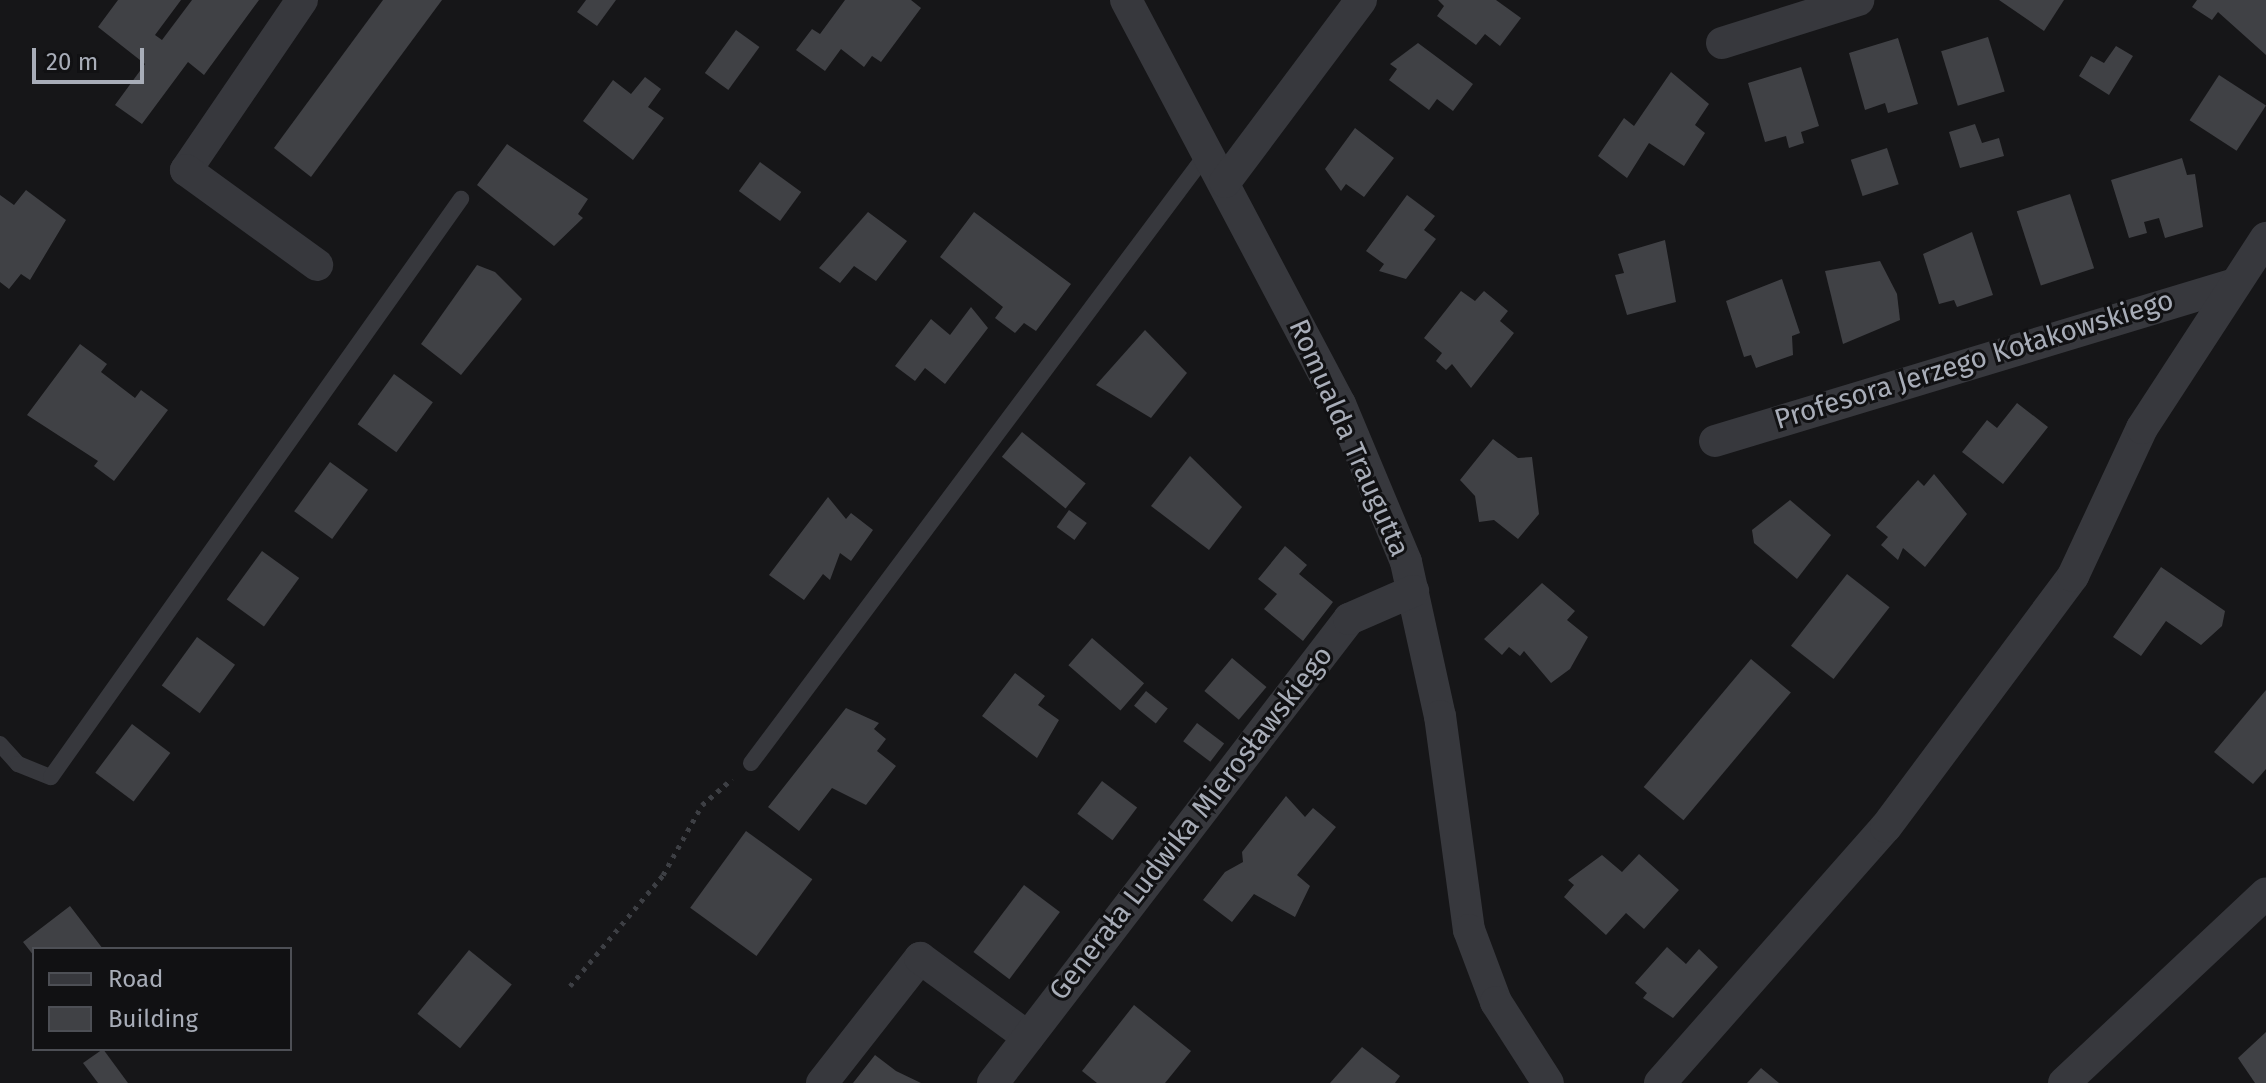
<!DOCTYPE html>
<meta charset="utf-8">
<style>
body{margin:0}
#map{position:relative;width:2266px;height:1083px;overflow:hidden;background:#161618;font-family:"Fira Sans",sans-serif}
div>[style]{position:absolute}
.building>*{inset:0;background:#404145;transform-origin:0 0}
.path>*{height:5px;margin-top:-2.5px;transform-origin:0;background:repeating-linear-gradient(90deg,#3d3f44 0 4px,transparent 0 10px)}
.service>*{height:16px;margin:-8px;padding:0 8px;transform-origin:8px;border-radius:8px;background:#37383d}
.minor>*{height:32px;margin:-16px;padding:0 16px;transform-origin:16px;border-radius:16px;background:#37383d}
span{translate:-50% -50%;white-space:nowrap;text-align:center;line-height:1.15;-webkit-text-stroke:6px #111113;paint-order:stroke}
.street-label{font-size:28px;color:#a8adb8}
.legend{position:absolute;left:32px;top:947px;width:260px;height:104px;box-sizing:border-box;background:#111113;border:2px solid #4d4f55;margin:0;padding:10px 14px;list-style:none;font-size:24px;color:#a8adb8}
.legend li{display:flex;align-items:center;gap:16px;height:40px}
.legend b{width:40px;border:2px solid #4d4f55}
.scale{position:absolute;left:32px;top:48px;width:112px;height:36px;box-sizing:border-box;border:4px solid #a8adb8;border-top:0;padding-left:10px;font-size:24px;line-height:28px;white-space:nowrap;color:#a8adb8;-webkit-text-stroke:6px #111113;paint-order:stroke}
</style>
<div id="map">
<div class="building">
<div style="clip-path:polygon(118px 0,181px 0,155px 35px,162px 40px,192px 0,259px 0,204px 75px,188px 62px,142px 124px,115px 105px,145px 64px,98px 27px)"></div>
<div style="clip-path:polygon(383px 0,442px 0,311px 177px,274px 148px)"></div>
<div style="clip-path:polygon(586px 0,616px 0,597px 26px,577px 12px)"></div>
<div style="clip-path:polygon(845px 0,911px 0,921px 8px,881px 62px,872px 56px,864px 67px,841px 49px,825px 71px,796px 50px,812px 29px,820px 34px)"></div>
<div style="clip-path:polygon(1438px 0,1496px 0,1521px 18px,1500px 46px,1485px 34px,1476px 45px,1437px 16px,1444px 6px)"></div>
<div style="clip-path:polygon(1999px 0,2064px 0,2044px 31px)"></div>
<div style="clip-path:polygon(2197px 0,2266px 0,2266px 55px,2218px 12px,2212px 20px,2192px 7px)"></div>
<div style="left:736px;top:30px;width:29px;height:53px;rotate:36deg"></div>
<div style="left:1988px;top:37px;width:57px;height:49px;rotate:73deg"></div>
<div style="clip-path:polygon(1898px 38px,1918px 104px,1888px 113px,1885px 103px,1865px 110px,1849px 53px)"></div>
<div style="clip-path:polygon(1418px 43px,1473px 84px,1453px 111px,1437px 99px,1429px 110px,1389px 80px,1397px 69px,1390px 64px)"></div>
<div style="clip-path:polygon(2116px 46px,2133px 56px,2109px 95px,2079px 76px,2091px 56px,2104px 63px)"></div>
<div style="clip-path:polygon(1801px 67px,1819px 126px,1801px 132px,1804px 143px,1789px 148px,1786px 136px,1765px 142px,1748px 83px)"></div>
<div style="clip-path:polygon(1671px 72px,1709px 104px,1695px 125px,1705px 133px,1684px 166px,1649px 143px,1627px 178px,1598px 156px,1624px 118px,1634px 126px)"></div>
<div style="left:2219px;top:75px;width:56px;height:54px;rotate:33deg"></div>
<div style="clip-path:polygon(645px 77px,661px 89px,648px 107px,664px 118px,633px 160px,583px 121px,613px 80px,631px 94px)"></div>
<div style="clip-path:polygon(1975px 124px,1982px 143px,1999px 138px,2004px 156px,1960px 168px,1949px 132px)"></div>
<div style="clip-path:polygon(1355px 128px,1394px 158px,1364px 197px,1346px 184px,1341px 191px,1325px 169px)"></div>
<div style="clip-path:polygon(507px 144px,588px 199px,578px 214px,583px 218px,554px 246px,477px 185px)"></div>
<div style="left:1887px;top:148px;width:38px;height:38px;rotate:72deg"></div>
<div style="clip-path:polygon(2182px 158px,2187px 175px,2195px 174px,2203px 227px,2165px 238px,2159px 218px,2144px 222px,2147px 233px,2129px 238px,2111px 180px)"></div>
<div style="left:760px;top:162px;width:51px;height:36px;rotate:36deg"></div>
<div style="clip-path:polygon(26px 190px,66px 220px,30px 280px,21px 274px,9px 289px,0 282px,0 195px,14px 205px)"></div>
<div style="left:2070px;top:194px;width:78px;height:56px;rotate:72deg"></div>
<div style="clip-path:polygon(1407px 195px,1435px 216px,1424px 230px,1436px 239px,1406px 279px,1379px 271px,1384px 264px,1366px 251px)"></div>
<div style="clip-path:polygon(868px 212px,907px 241px,876px 281px,854px 266px,840px 283px,819px 268px)"></div>
<div style="clip-path:polygon(974px 212px,1071px 284px,1036px 331px,1024px 323px,1015px 333px,995px 318px,1003px 307px,940px 257px)"></div>
<div style="clip-path:polygon(1972px 232px,1993px 295px,1957px 307px,1954px 300px,1939px 304px,1923px 254px)"></div>
<div style="clip-path:polygon(1665px 240px,1676px 302px,1627px 315px,1615px 275px,1624px 273px,1618px 254px)"></div>
<div style="clip-path:polygon(1880px 261px,1897px 294px,1900px 320px,1843px 344px,1825px 271px)"></div>
<div style="clip-path:polygon(477px 265px,495px 272px,522px 299px,461px 375px,421px 344px)"></div>
<div style="clip-path:polygon(1782px 279px,1800px 333px,1792px 336px,1793px 355px,1756px 368px,1751px 355px,1744px 357px,1726px 301px)"></div>
<div style="clip-path:polygon(1461px 291px,1475px 301px,1484px 291px,1508px 311px,1500px 321px,1514px 333px,1471px 388px,1452px 364px,1446px 370px,1436px 361px,1442px 353px,1424px 338px)"></div>
<div style="clip-path:polygon(971px 307px,988px 328px,945px 384px,925px 368px,915px 381px,895px 366px,931px 319px,950px 335px)"></div>
<div style="clip-path:polygon(1145px 330px,1187px 373px,1151px 418px,1096px 385px)"></div>
<div style="clip-path:polygon(80px 344px,107px 364px,101px 372px,135px 398px,141px 390px,168px 410px,114px 481px,94px 466px,98px 461px,27px 415px)"></div>
<div style="left:394px;top:374px;width:48px;height:62px;rotate:36deg"></div>
<div style="clip-path:polygon(2017px 403px,2048px 427px,2003px 484px,1962px 452px,1987px 420px,1997px 428px)"></div>
<div style="left:1022px;top:432px;width:82px;height:32px;rotate:39deg"></div>
<div style="clip-path:polygon(1493px 439px,1518px 458px,1532px 457px,1539px 514px,1518px 539px,1494px 520px,1479px 522px,1475px 496px,1460px 480px)"></div>
<div style="clip-path:polygon(1190px 456px,1242px 507px,1209px 550px,1151px 506px)"></div>
<div style="left:330px;top:462px;width:47px;height:61px;rotate:36deg"></div>
<div style="clip-path:polygon(1934px 474px,1967px 514px,1925px 567px,1903px 548px,1898px 560px,1881px 545px,1888px 537px,1876px 527px,1918px 480px,1924px 486px)"></div>
<div style="clip-path:polygon(828px 497px,846px 519px,851px 513px,873px 530px,851px 561px,840px 553px,830px 580px,823px 574px,804px 600px,769px 575px)"></div>
<div style="clip-path:polygon(1790px 500px,1831px 535px,1797px 579px,1754px 543px,1752px 530px)"></div>
<div style="left:1069px;top:510px;width:22px;height:21px;rotate:36deg"></div>
<div style="clip-path:polygon(1285px 546px,1307px 565px,1299px 574px,1333px 602px,1303px 641px,1264px 609px,1277px 594px,1258px 579px)"></div>
<div style="left:262px;top:551px;width:46px;height:60px;rotate:36deg"></div>
<div style="clip-path:polygon(2161px 567px,2225px 611px,2222px 626px,2201px 645px,2166px 621px,2141px 656px,2113px 637px)"></div>
<div style="left:1847px;top:574px;width:54px;height:91px;rotate:38deg"></div>
<div style="clip-path:polygon(1542px 583px,1575px 611px,1567px 620px,1588px 637px,1570px 669px,1551px 683px,1524px 651px,1520px 656px,1509px 647px,1502px 655px,1484px 639px)"></div>
<div style="left:197px;top:637px;width:47px;height:60px;rotate:36deg"></div>
<div style="left:1092px;top:638px;width:69px;height:36px;rotate:41deg"></div>
<div style="left:1232px;top:658px;width:45px;height:43px;rotate:40deg"></div>
<div style="left:1751px;top:659px;width:52px;height:167px;rotate:40deg"></div>
<div style="clip-path:polygon(1015px 673px,1045px 696px,1038px 705px,1059px 720px,1037px 758px,982px 716px)"></div>
<div style="clip-path:polygon(2266px 690px,2266px 769px,2253px 784px,2214px 752px)"></div>
<div style="left:1146px;top:691px;width:28px;height:19px;rotate:39deg"></div>
<div style="clip-path:polygon(846px 708px,879px 723px,874px 729px,886px 739px,877px 751px,896px 766px,866px 805px,832px 788px,799px 831px,768px 807px)"></div>
<div style="left:1197px;top:723px;width:34px;height:23px;rotate:37deg"></div>
<div style="left:132px;top:724px;width:48px;height:61px;rotate:37deg"></div>
<div style="left:1102px;top:781px;width:44px;height:41px;rotate:37deg"></div>
<div style="clip-path:polygon(1286px 796px,1305px 817px,1313px 808px,1336px 827px,1297px 875px,1310px 886px,1295px 917px,1254px 894px,1232px 922px,1203px 900px,1225px 872px,1243px 862px,1242px 852px)"></div>
<div style="left:746px;top:831px;width:82px;height:95px;rotate:36deg"></div>
<div style="clip-path:polygon(1639px 854px,1679px 890px,1644px 929px,1626px 913px,1606px 935px,1564px 897px,1574px 885px,1568px 880px,1602px 855px,1622px 872px)"></div>
<div style="left:1024px;top:885px;width:45px;height:84px;rotate:37deg"></div>
<div style="clip-path:polygon(70px 906px,103px 949px,34px 949px,34px 956px,23px 942px)"></div>
<div style="clip-path:polygon(1667px 947px,1686px 964px,1699px 949px,1718px 967px,1673px 1018px,1643px 998px,1647px 993px,1635px 983px)"></div>
<div style="left:469px;top:950px;width:55px;height:82px;rotate:39deg"></div>
<div style="clip-path:polygon(1134px 1005px,1191px 1051px,1165px 1083px,1097px 1083px,1082px 1071px)"></div>
<div style="clip-path:polygon(2266px 1032px,2266px 1083px,2255px 1083px,2238px 1058px)"></div>
<div style="clip-path:polygon(1362px 1047px,1400px 1076px,1395px 1083px,1330px 1083px)"></div>
<div style="clip-path:polygon(103px 1049px,128px 1083px,98px 1083px,83px 1063px)"></div>
<div style="clip-path:polygon(875px 1055px,896px 1071px,921px 1083px,853px 1083px)"></div>
<div style="clip-path:polygon(1761px 1068px,1779px 1083px,1747px 1083px)"></div>
</div>
<div class="path">
<div style="left:570px;top:986px;width:145px;rotate:-50deg"></div>
<div style="left:663px;top:875px;width:80px;rotate:-60.9deg"></div>
<div style="left:702px;top:805px;width:40px;rotate:-41deg"></div>
</div>
<div class="service">
<div style="left:0;top:744px;width:27px;rotate:48deg"></div>
<div style="left:18px;top:764px;width:35px;rotate:22deg"></div>
<div style="left:51px;top:777px;width:709px;rotate:-54.65deg"></div>
<div style="left:751px;top:763px;width:763px;rotate:-53.21deg"></div>
</div>
<div class="minor">
<div style="left:302px;top:0;width:206px;rotate:124.3deg"></div>
<div style="left:186px;top:170px;width:162px;rotate:35.9deg"></div>
<div style="left:1126px;top:0;width:457px;rotate:62.1deg"></div>
<div style="left:1340px;top:404px;width:171px;rotate:67.3deg"></div>
<div style="left:1406px;top:562px;width:158px;rotate:77.6deg"></div>
<div style="left:1440px;top:716px;width:216px;rotate:82.3deg"></div>
<div style="left:1469px;top:930px;width:77px;rotate:69.4deg"></div>
<div style="left:1496px;top:1002px;width:96px;rotate:57.3deg"></div>
<div style="left:1722px;top:43px;width:143px;rotate:-17.5deg"></div>
<div style="left:1225px;top:182px;width:227px;rotate:-53.2deg"></div>
<div style="left:1715px;top:441px;width:543px;rotate:-16.8deg"></div>
<div style="left:822px;top:1083px;width:159px;rotate:-51.9deg"></div>
<div style="left:920px;top:958px;width:134px;rotate:36.2deg"></div>
<div style="left:993px;top:1083px;width:585px;rotate:-52.5deg"></div>
<div style="left:1349px;top:619px;width:70px;rotate:-23.6deg"></div>
<div style="left:1660px;top:1083px;width:341px;rotate:-48.6deg"></div>
<div style="left:1886px;top:827px;width:313px;rotate:-53.3deg"></div>
<div style="left:2073px;top:576px;width:163px;rotate:-65deg"></div>
<div style="left:2142px;top:428px;width:227px;rotate:-56.9deg"></div>
<div style="left:2064px;top:1083px;width:277px;rotate:-43.2deg"></div>
</div>
<div class="street-label">
<span style="left:1974px;top:360px;rotate:-17deg">Profesora Jerzego Kołakowskiego</span>
<span style="left:1349px;top:438px;rotate:66deg">Romualda Traugutta</span>
<span style="left:1191px;top:823px;rotate:-52deg">Generała Ludwika Mierosławskiego</span>
</div>
<ul class="legend">
<li><b style="height:10px;background:#37383d"></b>Road</li>
<li><b style="height:22px;background:#404145"></b>Building</li>
</ul>
<div class="scale">20 m</div>
</div>
